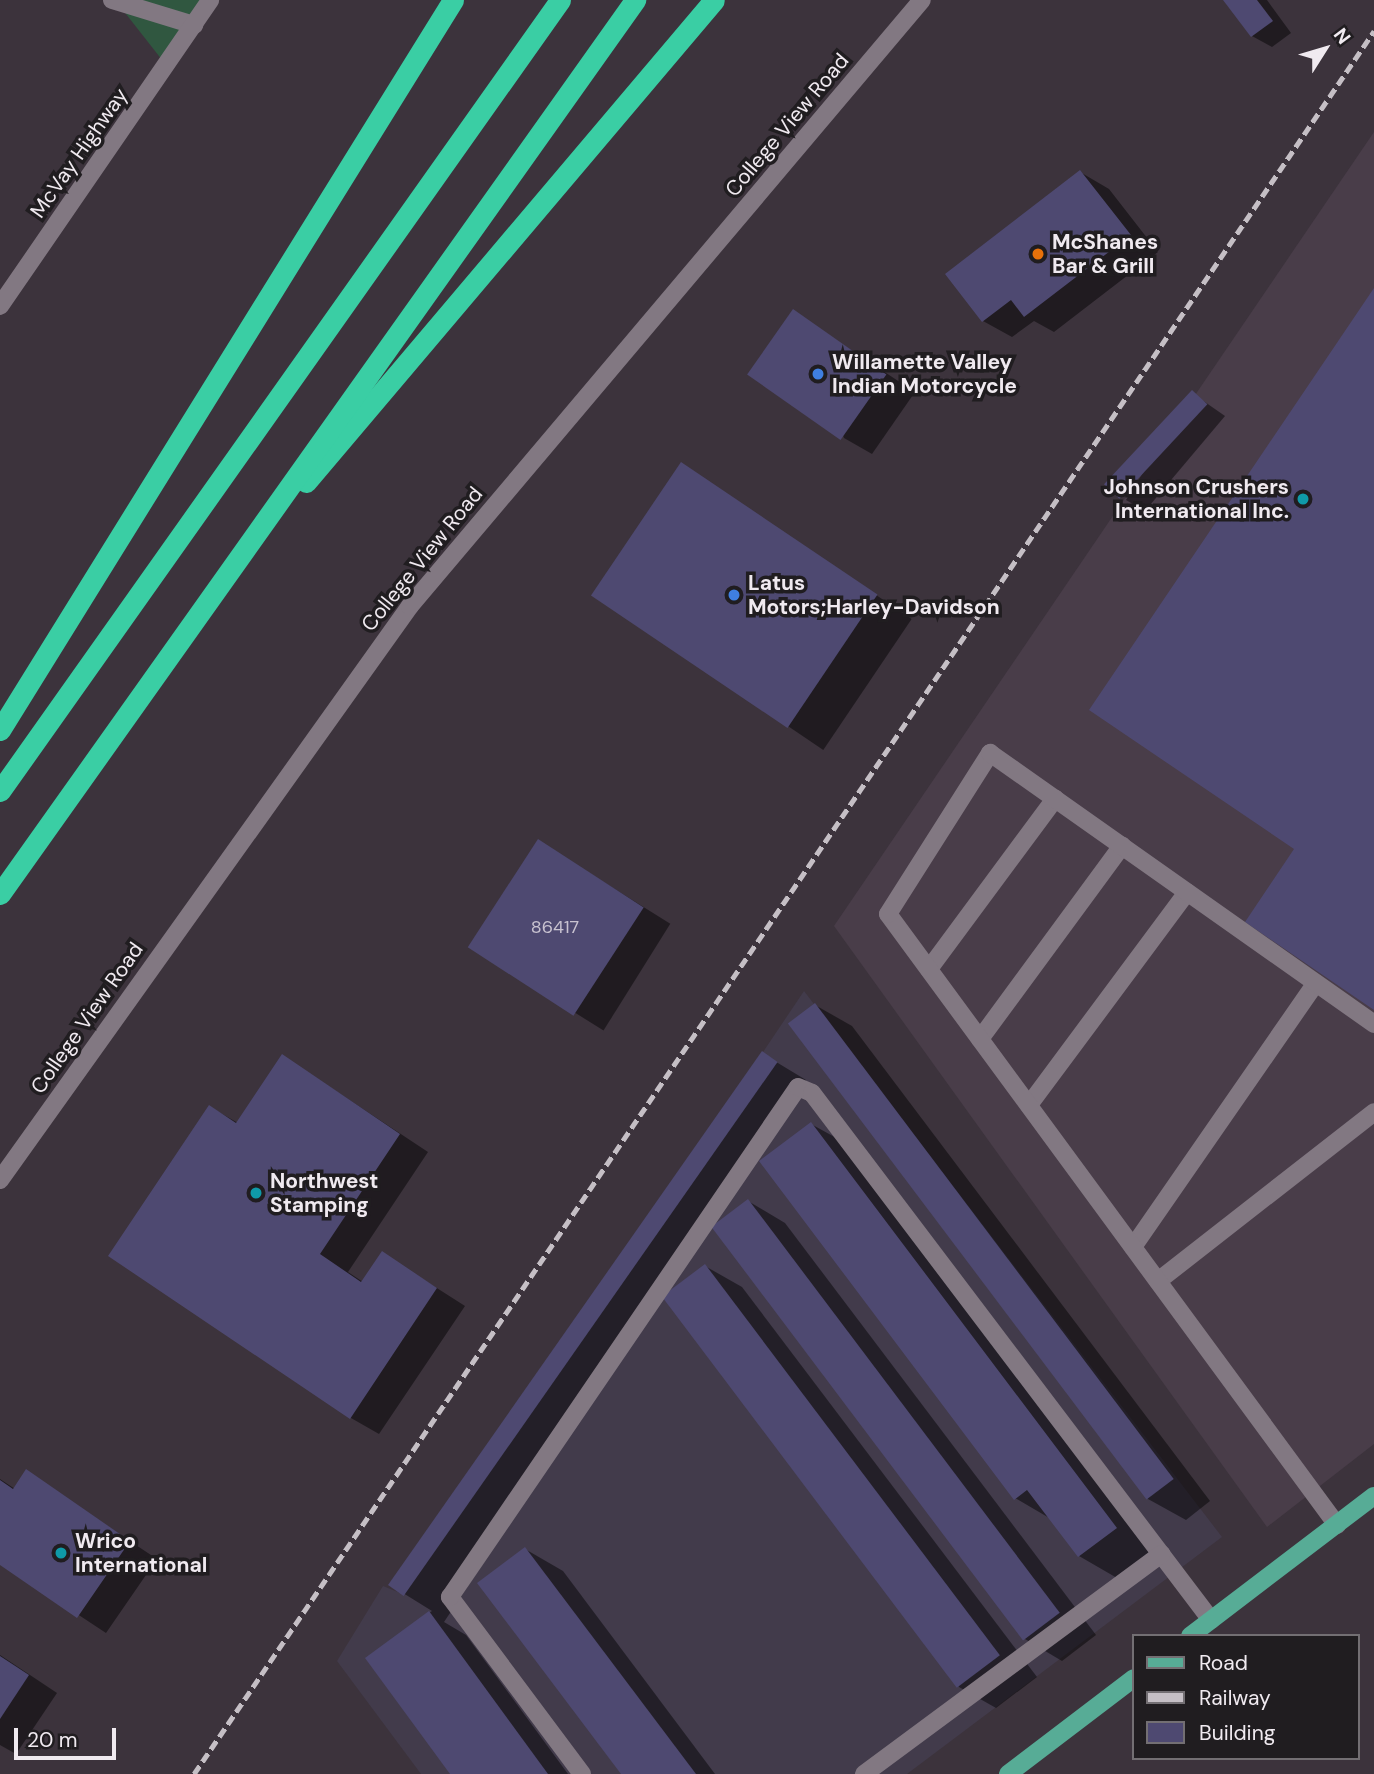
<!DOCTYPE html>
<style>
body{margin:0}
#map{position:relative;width:1374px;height:1774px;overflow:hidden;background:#3c333c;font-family:"DM Sans",sans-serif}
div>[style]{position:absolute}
.commercial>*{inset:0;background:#423b4b}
.built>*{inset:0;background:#493d49}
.green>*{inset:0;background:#305740}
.shadow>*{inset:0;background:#0007;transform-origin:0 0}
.building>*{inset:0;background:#4e4971;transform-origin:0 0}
.minor>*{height:18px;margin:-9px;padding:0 9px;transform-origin:9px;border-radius:9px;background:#827882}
.major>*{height:18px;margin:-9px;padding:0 9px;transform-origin:9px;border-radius:9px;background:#57ac96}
.highway>*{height:21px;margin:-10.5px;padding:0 10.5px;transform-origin:10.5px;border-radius:10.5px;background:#3acea4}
.rail>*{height:5px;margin-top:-2.5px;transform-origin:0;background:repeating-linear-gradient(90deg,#c5bfc5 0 10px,transparent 0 15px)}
.dots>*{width:19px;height:19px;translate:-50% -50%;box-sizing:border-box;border:4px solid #201d20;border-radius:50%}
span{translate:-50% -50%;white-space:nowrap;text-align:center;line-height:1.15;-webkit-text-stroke:7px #201d20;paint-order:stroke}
.number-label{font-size:18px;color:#c8c2d0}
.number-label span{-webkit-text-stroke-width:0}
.street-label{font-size:21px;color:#f0eaf0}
.poi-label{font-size:21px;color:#f0eaf0;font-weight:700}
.left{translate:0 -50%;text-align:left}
.right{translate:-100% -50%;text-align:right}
.legend{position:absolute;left:1132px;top:1634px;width:228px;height:126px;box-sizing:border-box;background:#201d20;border:2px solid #736f73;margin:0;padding:9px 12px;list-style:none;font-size:21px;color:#f0eaf0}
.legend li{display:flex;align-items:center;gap:14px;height:35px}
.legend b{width:35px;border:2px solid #736f73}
.north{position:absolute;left:1290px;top:14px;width:70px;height:70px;-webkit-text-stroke:5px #201d20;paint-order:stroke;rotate:53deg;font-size:19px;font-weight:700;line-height:28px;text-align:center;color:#f0eaf0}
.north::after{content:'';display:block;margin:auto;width:24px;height:32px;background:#f0eaf0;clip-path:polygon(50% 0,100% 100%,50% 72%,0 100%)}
.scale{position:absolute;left:14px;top:1728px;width:102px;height:32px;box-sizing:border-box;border:4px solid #f0eaf0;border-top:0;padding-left:9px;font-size:21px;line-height:24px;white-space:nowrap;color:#f0eaf0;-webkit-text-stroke:5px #201d20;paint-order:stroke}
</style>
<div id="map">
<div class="commercial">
<div style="clip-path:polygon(804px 991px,1222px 1537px,907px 1774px,421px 1774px,337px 1661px,383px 1586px,400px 1593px)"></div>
</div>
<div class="built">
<div style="clip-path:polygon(1374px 132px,1374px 1444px,1267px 1527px,834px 926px)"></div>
</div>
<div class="green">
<div style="clip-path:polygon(115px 0,206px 0,166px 65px)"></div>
</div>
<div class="shadow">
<div style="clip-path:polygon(1226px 0,1267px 0,1291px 33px,1272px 47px,1252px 36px)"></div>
<div style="clip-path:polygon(1080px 172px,1109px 189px,1158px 252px,1054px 332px,1034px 321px,1012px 337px,983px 321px)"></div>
<div style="clip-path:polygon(793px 312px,915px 392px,872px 454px,844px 438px)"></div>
<div style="clip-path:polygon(1192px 393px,1225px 416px,1145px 511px,1126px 500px)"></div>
<div style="left:682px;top:464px;width:277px;height:158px;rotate:34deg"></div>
<div style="left:538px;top:841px;width:156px;height:126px;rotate:32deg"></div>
<div style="clip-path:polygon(815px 1005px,852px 1026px,1210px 1501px,1186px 1520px,1148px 1499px)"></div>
<div style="clip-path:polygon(763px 1054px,806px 1080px,444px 1622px,466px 1635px,568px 1774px,452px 1774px,367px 1658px,432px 1611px,403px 1593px)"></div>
<div style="clip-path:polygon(283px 1056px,428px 1152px,348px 1272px,363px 1282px,382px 1253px,465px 1306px,379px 1434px,351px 1418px,210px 1107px,238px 1123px)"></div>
<div style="clip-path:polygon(811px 1124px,849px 1145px,1153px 1550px,1117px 1578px,1079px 1556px,1051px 1519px,1015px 1498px)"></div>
<div style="clip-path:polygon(748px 1201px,785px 1223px,1096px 1635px,1062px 1661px,1025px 1639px)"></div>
<div style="clip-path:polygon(705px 1266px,742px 1287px,1037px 1677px,996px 1708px,959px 1687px)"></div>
<div style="clip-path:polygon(26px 1472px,157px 1559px,106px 1633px,0 1563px,0 1479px,15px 1489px)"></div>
<div style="clip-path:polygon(525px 1549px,563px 1571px,715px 1774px,623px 1774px)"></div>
<div style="clip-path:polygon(0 1655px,57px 1693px,16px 1754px,0 1745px)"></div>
</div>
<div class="building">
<div style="clip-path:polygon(1223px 0,1257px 0,1273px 21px,1251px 37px)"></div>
<div style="clip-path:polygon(1080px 170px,1131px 235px,1024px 317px,1011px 300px,982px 322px,945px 274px)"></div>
<div style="clip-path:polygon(1374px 288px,1374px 1010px,1245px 922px,1294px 849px,1089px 710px)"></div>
<div style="left:793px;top:309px;width:114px;height:80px;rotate:35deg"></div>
<div style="left:1192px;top:390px;width:21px;height:129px;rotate:43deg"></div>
<div style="left:681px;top:462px;width:237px;height:161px;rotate:34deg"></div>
<div style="left:538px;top:839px;width:126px;height:129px;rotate:33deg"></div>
<div style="left:815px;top:1003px;width:596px;height:34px;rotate:53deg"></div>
<div style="left:762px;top:1051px;width:19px;height:652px;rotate:35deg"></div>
<div style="clip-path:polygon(282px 1054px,400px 1134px,320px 1254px,361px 1282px,382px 1251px,437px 1288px,350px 1419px,108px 1256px,209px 1105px,236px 1123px)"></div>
<div style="clip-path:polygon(811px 1122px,1117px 1528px,1078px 1557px,1027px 1490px,1014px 1500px,759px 1161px)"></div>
<div style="left:748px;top:1199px;width:518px;height:46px;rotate:53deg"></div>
<div style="left:705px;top:1264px;width:490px;height:54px;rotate:53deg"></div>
<div style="clip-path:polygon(26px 1469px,130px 1541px,77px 1618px,0 1565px,0 1480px,13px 1489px)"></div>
<div style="clip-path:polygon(525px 1547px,696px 1774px,621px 1774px,477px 1583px)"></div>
<div style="clip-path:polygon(429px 1611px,548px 1774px,450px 1774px,365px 1658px)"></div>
<div style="clip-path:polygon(0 1656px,29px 1675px,0 1719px)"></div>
</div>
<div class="minor">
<div style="left:112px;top:0;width:86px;rotate:17deg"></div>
<div style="left:0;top:306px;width:371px;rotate:-55.5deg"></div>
<div style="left:929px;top:969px;width:212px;rotate:-53.5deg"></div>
<div style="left:980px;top:1039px;width:240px;rotate:-53.7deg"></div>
<div style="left:1029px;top:1105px;width:265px;rotate:-53.4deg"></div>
<div style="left:0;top:1180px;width:705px;rotate:-54.46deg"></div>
<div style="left:410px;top:606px;width:793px;rotate:-49.81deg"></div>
<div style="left:1133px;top:1247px;width:321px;rotate:-55.3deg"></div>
<div style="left:1158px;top:1281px;width:274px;rotate:-38deg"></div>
<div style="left:1337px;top:1525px;width:758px;rotate:-126.31deg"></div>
<div style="left:888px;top:914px;width:191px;rotate:-57.6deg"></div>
<div style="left:990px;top:753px;width:470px;rotate:35.2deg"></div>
<div style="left:582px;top:1774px;width:221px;rotate:-126.7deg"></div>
<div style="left:450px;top:1597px;width:617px;rotate:-55.69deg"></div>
<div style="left:798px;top:1087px;width:15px;rotate:23deg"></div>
<div style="left:812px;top:1093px;width:661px;rotate:52.87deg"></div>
<div style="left:864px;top:1774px;width:370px;rotate:-36.5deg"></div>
</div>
<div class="major">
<div style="left:1190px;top:1636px;width:231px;rotate:-37.3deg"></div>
<div style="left:1008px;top:1774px;width:158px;rotate:-37.3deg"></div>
</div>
<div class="highway">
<div style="left:306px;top:482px;width:631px;rotate:-49.75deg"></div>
<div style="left:0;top:730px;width:859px;rotate:-58.18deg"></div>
<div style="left:0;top:791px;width:969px;rotate:-54.7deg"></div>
<div style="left:0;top:894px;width:1097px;rotate:-54.61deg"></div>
</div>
<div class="rail">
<div style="left:194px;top:1774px;width:2105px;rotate:-55.9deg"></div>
</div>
<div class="dots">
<div style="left:1038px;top:254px;background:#e8710a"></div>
<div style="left:818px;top:374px;background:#3f7fe0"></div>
<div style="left:1303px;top:499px;background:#0f9aa8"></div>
<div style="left:734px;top:595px;background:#3f7fe0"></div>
<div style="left:256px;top:1193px;background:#0f9aa8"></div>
<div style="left:61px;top:1553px;background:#0f9aa8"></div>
</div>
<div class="number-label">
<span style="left:555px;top:927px">86417</span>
</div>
<div class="street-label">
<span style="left:787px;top:125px;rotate:-50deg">College View Road</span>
<span style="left:79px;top:153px;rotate:-55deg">McVay Highway</span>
<span style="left:422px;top:559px;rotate:-51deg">College View Road</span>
<span style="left:87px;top:1018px;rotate:-55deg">College View Road</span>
</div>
<div class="poi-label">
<span class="left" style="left:1052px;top:254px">McShanes<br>Bar &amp; Grill</span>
<span class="left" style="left:832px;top:374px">Willamette Valley<br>Indian Motorcycle</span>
<span class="right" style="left:1289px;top:499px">Johnson Crushers<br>International Inc.</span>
<span class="left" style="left:748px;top:595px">Latus<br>Motors;Harley-Davidson</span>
<span class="left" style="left:270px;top:1193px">Northwest<br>Stamping</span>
<span class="left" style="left:75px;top:1553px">Wrico<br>International</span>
</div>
<ul class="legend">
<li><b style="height:9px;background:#57ac96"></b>Road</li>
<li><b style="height:9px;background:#c5bfc5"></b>Railway</li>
<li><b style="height:19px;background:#4e4971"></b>Building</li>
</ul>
<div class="north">N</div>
<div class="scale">20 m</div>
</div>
